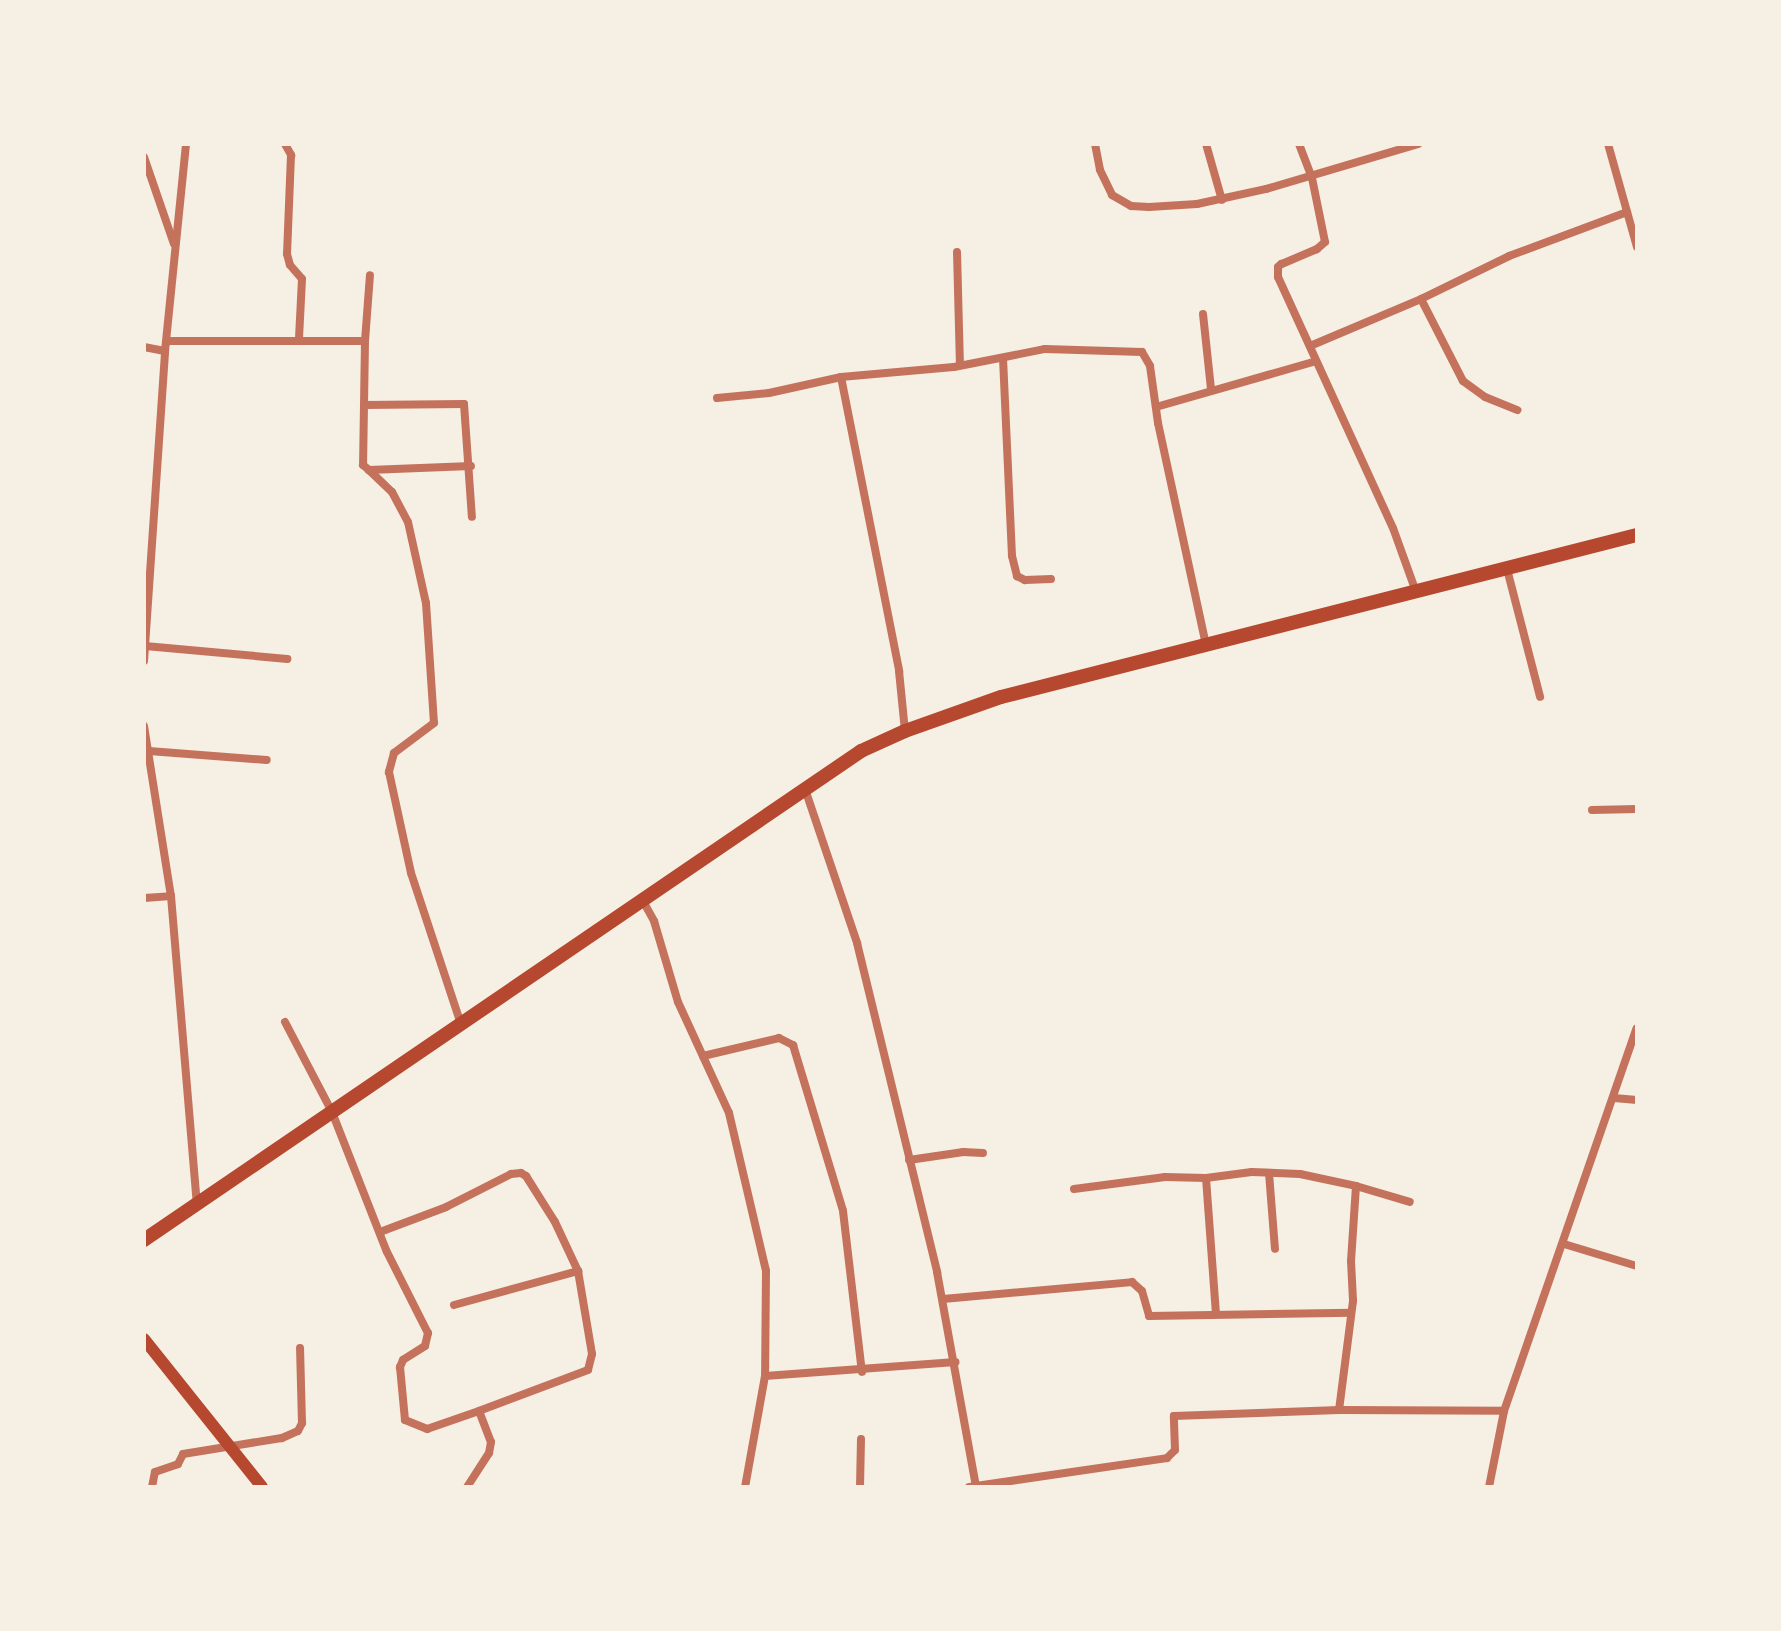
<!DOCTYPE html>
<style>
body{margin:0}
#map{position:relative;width:1781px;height:1631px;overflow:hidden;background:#f6efe4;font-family:Raleway,sans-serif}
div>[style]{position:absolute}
.minor>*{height:8px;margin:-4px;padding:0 4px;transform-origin:4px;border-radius:4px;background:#c5725c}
.secondary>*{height:12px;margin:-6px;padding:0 6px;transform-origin:6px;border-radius:6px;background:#b5482f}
.primary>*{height:14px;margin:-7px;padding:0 7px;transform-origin:7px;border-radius:7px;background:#b5482f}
span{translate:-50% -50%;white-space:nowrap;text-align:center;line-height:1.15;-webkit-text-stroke:7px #f6efe4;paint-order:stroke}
.frame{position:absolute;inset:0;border:146px solid #f6efe4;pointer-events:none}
</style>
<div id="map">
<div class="minor">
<div style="left:285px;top:144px;width:13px;rotate:61deg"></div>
<div style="left:291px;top:155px;width:99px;rotate:92.3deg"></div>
<div style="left:287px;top:254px;width:11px;rotate:75deg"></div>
<div style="left:290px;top:265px;width:18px;rotate:49deg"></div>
<div style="left:302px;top:279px;width:60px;rotate:92.9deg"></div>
<div style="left:1095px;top:144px;width:26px;rotate:79deg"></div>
<div style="left:1100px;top:170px;width:28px;rotate:64deg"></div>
<div style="left:1112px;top:195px;width:22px;rotate:30deg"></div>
<div style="left:1131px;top:206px;width:18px;rotate:3deg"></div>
<div style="left:1149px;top:207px;width:48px;rotate:-3.6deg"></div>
<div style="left:1197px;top:204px;width:71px;rotate:-12.3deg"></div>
<div style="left:1266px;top:189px;width:159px;rotate:-16.5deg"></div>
<div style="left:1206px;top:144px;width:58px;rotate:74.1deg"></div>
<div style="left:1299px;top:144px;width:36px;rotate:69deg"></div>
<div style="left:1312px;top:178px;width:65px;rotate:78.5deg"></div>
<div style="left:1325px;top:242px;width:11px;rotate:139deg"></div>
<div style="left:1317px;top:249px;width:39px;rotate:157deg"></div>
<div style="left:1281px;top:264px;width:4px;rotate:135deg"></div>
<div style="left:1278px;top:267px;width:10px;rotate:90deg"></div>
<div style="left:1278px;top:277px;width:276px;rotate:65.4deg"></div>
<div style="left:1393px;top:528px;width:68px;rotate:70.2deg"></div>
<div style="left:1608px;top:144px;width:107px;rotate:74.3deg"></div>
<div style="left:144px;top:157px;width:92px;rotate:71deg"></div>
<div style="left:957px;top:252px;width:113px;rotate:88.5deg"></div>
<div style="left:1421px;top:299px;width:92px;rotate:62.9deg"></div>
<div style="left:1463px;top:381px;width:27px;rotate:36deg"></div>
<div style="left:1485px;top:397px;width:35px;rotate:22deg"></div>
<div style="left:1203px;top:314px;width:75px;rotate:83.9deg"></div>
<div style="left:167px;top:341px;width:198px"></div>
<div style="left:365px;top:341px;width:124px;rotate:90.9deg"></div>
<div style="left:363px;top:465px;width:8px;rotate:40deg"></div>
<div style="left:369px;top:470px;width:102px;rotate:-2.2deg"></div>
<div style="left:365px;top:341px;width:66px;rotate:-85.7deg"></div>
<div style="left:1310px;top:346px;width:121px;rotate:-22.9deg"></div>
<div style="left:1421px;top:299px;width:98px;rotate:-26deg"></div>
<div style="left:1509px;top:256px;width:126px;rotate:-20.4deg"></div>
<div style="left:144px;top:347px;width:21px;rotate:11deg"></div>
<div style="left:1003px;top:358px;width:198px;rotate:87.4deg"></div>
<div style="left:1012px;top:556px;width:21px;rotate:76deg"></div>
<div style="left:1017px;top:576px;width:9px;rotate:27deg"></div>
<div style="left:1025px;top:580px;width:26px;rotate:-2deg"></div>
<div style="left:841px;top:377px;width:300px;rotate:78.8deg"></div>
<div style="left:899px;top:671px;width:60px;rotate:84.3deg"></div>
<div style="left:717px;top:398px;width:52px;rotate:-5.5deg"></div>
<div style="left:769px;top:393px;width:74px;rotate:-12.5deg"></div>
<div style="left:841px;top:377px;width:113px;rotate:-5.1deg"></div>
<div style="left:954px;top:367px;width:93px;rotate:-11.2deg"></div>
<div style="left:1045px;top:349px;width:97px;rotate:1.8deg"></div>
<div style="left:1142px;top:352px;width:16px;rotate:60deg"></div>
<div style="left:1150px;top:366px;width:58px;rotate:82deg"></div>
<div style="left:1158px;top:423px;width:227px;rotate:77.8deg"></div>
<div style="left:364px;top:405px;width:100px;rotate:-0.6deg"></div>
<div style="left:464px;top:404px;width:113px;rotate:86deg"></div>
<div style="left:1156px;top:407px;width:166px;rotate:-16deg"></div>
<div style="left:369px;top:470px;width:32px;rotate:44deg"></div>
<div style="left:392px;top:492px;width:34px;rotate:62deg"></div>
<div style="left:408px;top:522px;width:83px;rotate:77.5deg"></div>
<div style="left:426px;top:603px;width:120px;rotate:86.2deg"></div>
<div style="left:434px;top:723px;width:50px;rotate:143.1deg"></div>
<div style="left:394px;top:753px;width:20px;rotate:105deg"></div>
<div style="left:389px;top:772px;width:103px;rotate:77.7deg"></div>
<div style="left:411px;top:873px;width:159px;rotate:71.7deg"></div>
<div style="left:1507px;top:569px;width:132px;rotate:75.5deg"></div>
<div style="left:145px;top:646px;width:143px;rotate:5.2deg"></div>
<div style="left:144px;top:661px;width:311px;rotate:-86.1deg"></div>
<div style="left:165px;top:351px;width:208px;rotate:-84.2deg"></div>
<div style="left:144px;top:726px;width:172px;rotate:81deg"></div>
<div style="left:171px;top:896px;width:309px;rotate:85.2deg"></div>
<div style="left:149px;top:751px;width:118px;rotate:4.4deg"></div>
<div style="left:805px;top:789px;width:163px;rotate:71.3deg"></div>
<div style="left:857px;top:943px;width:339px;rotate:76.3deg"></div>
<div style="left:937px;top:1272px;width:218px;rotate:79.7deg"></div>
<div style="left:1592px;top:810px;width:45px;rotate:-1.3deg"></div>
<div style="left:144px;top:898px;width:27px;rotate:-4deg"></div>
<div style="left:643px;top:901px;width:23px;rotate:61deg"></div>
<div style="left:654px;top:921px;width:84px;rotate:73.5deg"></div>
<div style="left:678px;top:1002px;width:122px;rotate:65.3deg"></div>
<div style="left:729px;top:1113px;width:162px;rotate:76.8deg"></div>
<div style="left:766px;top:1271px;width:105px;rotate:90.5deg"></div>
<div style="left:765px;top:1376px;width:113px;rotate:100.2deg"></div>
<div style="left:285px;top:1022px;width:102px;rotate:62.4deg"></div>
<div style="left:332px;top:1112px;width:150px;rotate:68.6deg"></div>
<div style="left:387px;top:1252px;width:91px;rotate:63.2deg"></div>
<div style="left:428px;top:1333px;width:13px;rotate:103deg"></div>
<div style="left:425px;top:1346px;width:26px;rotate:148deg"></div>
<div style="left:403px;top:1360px;width:8px;rotate:113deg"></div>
<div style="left:400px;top:1367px;width:53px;rotate:84.6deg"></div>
<div style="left:405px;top:1420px;width:24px;rotate:22deg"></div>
<div style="left:427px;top:1429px;width:55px;rotate:-19.1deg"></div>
<div style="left:703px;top:1056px;width:78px;rotate:-13.3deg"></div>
<div style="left:779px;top:1038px;width:16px;rotate:27deg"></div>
<div style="left:793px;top:1045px;width:173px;rotate:73.2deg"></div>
<div style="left:843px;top:1211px;width:162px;rotate:83.3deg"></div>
<div style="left:1614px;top:1098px;width:23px;rotate:5deg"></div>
<div style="left:909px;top:1160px;width:55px;rotate:-8.4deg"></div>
<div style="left:963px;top:1152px;width:20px;rotate:3deg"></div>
<div style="left:1269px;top:1173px;width:76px;rotate:85.5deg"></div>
<div style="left:1206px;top:1178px;width:135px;rotate:85.8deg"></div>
<div style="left:1356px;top:1186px;width:56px;rotate:16.5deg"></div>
<div style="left:1074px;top:1189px;width:92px;rotate:-7.5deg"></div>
<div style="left:1165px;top:1177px;width:41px;rotate:1.4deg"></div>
<div style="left:1206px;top:1178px;width:46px;rotate:-7.4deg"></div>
<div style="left:1252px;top:1172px;width:48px;rotate:2.4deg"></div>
<div style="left:1300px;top:1174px;width:57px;rotate:12.1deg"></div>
<div style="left:1356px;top:1186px;width:75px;rotate:93.8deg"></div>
<div style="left:1351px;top:1261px;width:40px;rotate:87.1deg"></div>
<div style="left:1353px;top:1301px;width:110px;rotate:97.3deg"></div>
<div style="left:380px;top:1232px;width:71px;rotate:-20.7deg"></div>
<div style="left:446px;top:1207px;width:73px;rotate:-26.9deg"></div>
<div style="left:511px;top:1174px;width:10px;rotate:-6deg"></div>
<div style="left:521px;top:1173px;width:6px;rotate:31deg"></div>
<div style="left:526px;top:1176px;width:54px;rotate:57.8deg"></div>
<div style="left:555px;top:1222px;width:54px;rotate:64.9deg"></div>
<div style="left:578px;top:1271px;width:84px;rotate:80.4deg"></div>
<div style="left:592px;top:1354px;width:16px;rotate:104deg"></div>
<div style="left:588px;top:1370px;width:116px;rotate:159.4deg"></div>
<div style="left:479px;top:1411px;width:33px;rotate:69deg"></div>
<div style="left:491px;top:1442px;width:11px;rotate:100deg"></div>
<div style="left:489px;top:1453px;width:40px;rotate:122.9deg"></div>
<div style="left:1564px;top:1244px;width:76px;rotate:16.8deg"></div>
<div style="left:943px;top:1299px;width:190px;rotate:-5.1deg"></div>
<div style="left:1132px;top:1282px;width:13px;rotate:42deg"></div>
<div style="left:1142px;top:1291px;width:26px;rotate:74deg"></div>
<div style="left:1149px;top:1316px;width:202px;rotate:-0.9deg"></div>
<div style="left:454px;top:1305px;width:129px;rotate:-15.3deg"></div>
<div style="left:765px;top:1376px;width:191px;rotate:-4.2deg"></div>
<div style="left:152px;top:1487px;width:15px;rotate:-79deg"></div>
<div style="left:155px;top:1472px;width:24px;rotate:-19deg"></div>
<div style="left:178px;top:1464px;width:11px;rotate:-63deg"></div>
<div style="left:183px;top:1454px;width:100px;rotate:-9.2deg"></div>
<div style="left:282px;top:1438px;width:17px;rotate:-24deg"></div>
<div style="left:298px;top:1431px;width:9px;rotate:-63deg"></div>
<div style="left:302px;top:1423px;width:75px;rotate:-91.5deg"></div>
<div style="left:860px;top:1487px;width:48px;rotate:-88.8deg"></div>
<div style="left:969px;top:1487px;width:200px;rotate:-8.3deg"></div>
<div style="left:1167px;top:1458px;width:11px;rotate:-45deg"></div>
<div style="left:1175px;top:1450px;width:34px;rotate:-92deg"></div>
<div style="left:1174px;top:1416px;width:165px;rotate:-2.1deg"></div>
<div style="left:1339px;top:1410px;width:165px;rotate:0.3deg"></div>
<div style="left:1489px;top:1487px;width:77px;rotate:-78.8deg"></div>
<div style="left:1504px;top:1411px;width:405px;rotate:-70.9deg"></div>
</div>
<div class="secondary">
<div style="left:144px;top:1339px;width:189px;rotate:51.4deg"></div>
</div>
<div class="primary">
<div style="left:144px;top:1240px;width:868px;rotate:-34.29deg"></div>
<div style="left:861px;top:751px;width:48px;rotate:-24.4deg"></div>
<div style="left:905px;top:731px;width:102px;rotate:-19.5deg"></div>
<div style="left:1001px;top:697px;width:656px;rotate:-14.29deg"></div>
</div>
<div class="frame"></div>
</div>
